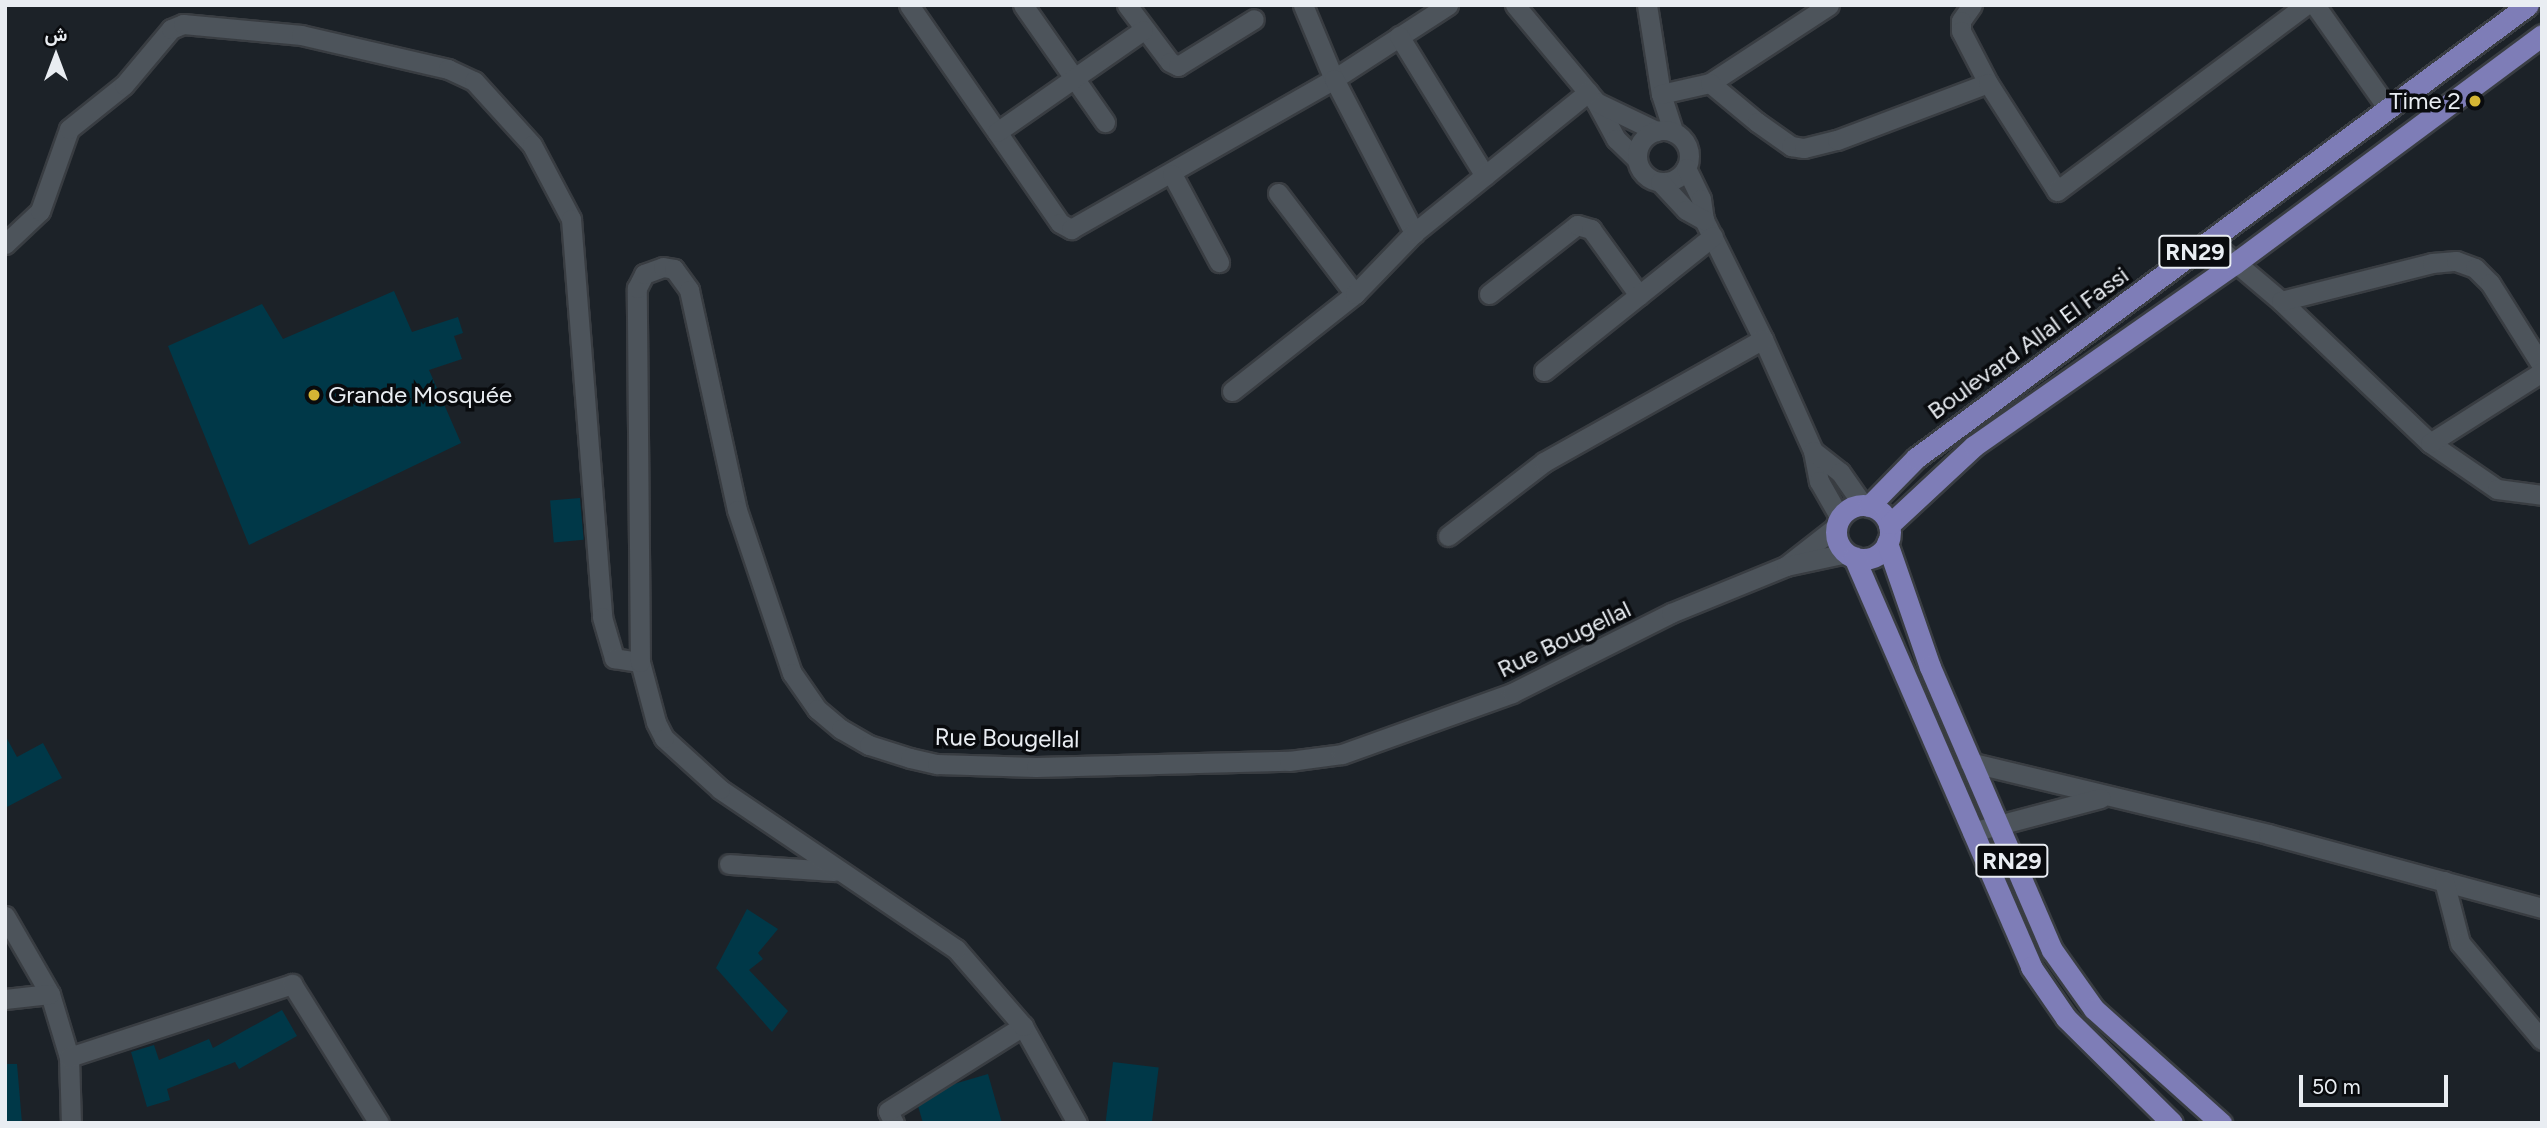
<!DOCTYPE html>
<meta charset="utf-8">
<style>
body{margin:0}
#map{position:relative;width:2547px;height:1128px;overflow:hidden;background:#1c2228;font-family:Figtree,Vazirmatn,sans-serif}
div>[style]{position:absolute}
.building>*{inset:0;background:#003848;transform-origin:0 0}
.roads{filter:drop-shadow(2px 0 #393d42) drop-shadow(-2px 0 #393d42) drop-shadow(0 2px #393d42) drop-shadow(0 -2px #393d42)}
.minor>*{height:19px;margin:-9.5px;padding:0 9.5px;transform-origin:9.5px;border-radius:9.5px;background:#4d545b}
.minor>.ring{margin:-9.5px;padding:0;box-sizing:content-box;background:none;border:19px solid #4d545b;border-radius:50%}
.major>*{height:21px;margin:-10.5px;padding:0 10.5px;transform-origin:10.5px;border-radius:10.5px;background:#7e7db7}
.major>.ring{margin:-10.5px;padding:0;box-sizing:content-box;background:none;border:21px solid #7e7db7;border-radius:50%}
.dots>*{width:19px;height:19px;translate:-50% -50%;box-sizing:border-box;border:4px solid #090b0e;border-radius:50%}
span{translate:-50% -50%;white-space:nowrap;text-align:center;line-height:1.15;-webkit-text-stroke:7px #090b0e;paint-order:stroke}
.shield-label span{padding:2px 5px;background:#090b0e;border:2px solid;border-radius:5px;-webkit-text-stroke-width:0}
.shield-label{font-size:23px;color:#e9edf2;font-weight:700}
.poi-label{font-size:24px;color:#e9edf2}
.right{translate:-100% -50%;text-align:right}
.left{translate:0 -50%;text-align:left}
.street-label{font-size:24px;color:#e9edf2}
.frame{position:absolute;inset:0;border:7px solid #e9edf2;pointer-events:none}
.north{position:absolute;left:21px;top:21px;width:70px;height:70px;-webkit-text-stroke:5px #090b0e;paint-order:stroke;rotate:0deg;font-size:19px;font-weight:700;line-height:28px;text-align:center;color:#e9edf2}
.north::after{content:'';display:block;margin:auto;width:24px;height:32px;background:#e9edf2;clip-path:polygon(50% 0,100% 100%,50% 72%,0 100%)}
.scale{position:absolute;left:2299px;top:1075px;width:149px;height:32px;box-sizing:border-box;border:4px solid #e9edf2;border-top:0;padding-left:9px;font-size:21px;line-height:24px;white-space:nowrap;color:#e9edf2;-webkit-text-stroke:5px #090b0e;paint-order:stroke}
</style>
<div id="map">
<div class="building">
<div style="clip-path:polygon(394px 291px,412px 332px,458px 317px,463px 333px,454px 336px,462px 359px,429px 370px,461px 443px,249px 545px,168px 346px,262px 304px,283px 339px)"></div>
<div style="left:580px;top:498px;width:42px;height:30px;rotate:85deg"></div>
<div style="clip-path:polygon(5px 735px,17px 757px,43px 743px,62px 778px,5px 808px)"></div>
<div style="clip-path:polygon(747px 909px,778px 929px,758px 953px,763px 959px,749px 970px,788px 1011px,772px 1032px,716px 968px)"></div>
<div style="clip-path:polygon(282px 1010px,297px 1036px,239px 1069px,235px 1062px,167px 1089px,170px 1100px,147px 1107px,131px 1052px,154px 1045px,159px 1060px,209px 1039px,213px 1048px)"></div>
<div style="left:1113px;top:1062px;width:46px;height:61px;rotate:7deg"></div>
<div style="clip-path:polygon(5px 1064px,17px 1064px,22px 1123px,5px 1123px)"></div>
<div style="clip-path:polygon(988px 1074px,1002px 1123px,923px 1123px,918px 1106px,954px 1084px)"></div>
</div>
<div class="roads">
<div class="minor">
<div style="left:909px;top:5px;width:265px;rotate:55.3deg"></div>
<div style="left:1060px;top:223px;width:13px;rotate:29deg"></div>
<div style="left:1071px;top:229px;width:303px;rotate:-29.7deg"></div>
<div style="left:1334px;top:79px;width:136px;rotate:-33deg"></div>
<div style="left:1023px;top:5px;width:143px;rotate:55deg"></div>
<div style="left:1127px;top:5px;width:71px;rotate:53deg"></div>
<div style="left:1170px;top:62px;width:9px;rotate:27deg"></div>
<div style="left:1178px;top:66px;width:89px;rotate:-31.7deg"></div>
<div style="left:1303px;top:5px;width:80px;rotate:67.3deg"></div>
<div style="left:1334px;top:79px;width:174px;rotate:62.5deg"></div>
<div style="left:1515px;top:5px;width:126px;rotate:50.1deg"></div>
<div style="left:1596px;top:102px;width:42px;rotate:61.6deg"></div>
<div style="left:1616px;top:139px;width:29px;rotate:44deg"></div>
<div style="left:1647px;top:5px;width:90px;rotate:81.1deg"></div>
<div style="left:1661px;top:94px;width:40px;rotate:72deg"></div>
<div style="left:1972px;top:5px;width:19px;rotate:125deg"></div>
<div style="left:1961px;top:21px;width:10px;rotate:90deg"></div>
<div style="left:1961px;top:31px;width:59px;rotate:62.6deg"></div>
<div style="left:2315px;top:5px;width:125px;rotate:54.8deg"></div>
<div style="left:1399px;top:36px;width:164px;rotate:58.4deg"></div>
<div style="left:1710px;top:83px;width:142px;rotate:-33.2deg"></div>
<div style="left:1661px;top:94px;width:50px;rotate:-12.7deg"></div>
<div style="left:1710px;top:83px;width:61px;rotate:39.7deg"></div>
<div style="left:1757px;top:122px;width:42px;rotate:35.2deg"></div>
<div style="left:1791px;top:146px;width:13px;rotate:9deg"></div>
<div style="left:1804px;top:148px;width:34px;rotate:-14deg"></div>
<div style="left:1837px;top:140px;width:161px;rotate:-20.7deg"></div>
<div style="left:1988px;top:83px;width:128px;rotate:57.4deg"></div>
<div style="left:2057px;top:191px;width:311px;rotate:-36.8deg"></div>
<div style="left:1596px;top:102px;width:67px;rotate:25.8deg"></div>
<div class="ring" style="left:1637px;top:130px;width:33px;height:33px"></div>
<div style="left:997px;top:132px;width:178px;rotate:-34.9deg"></div>
<div style="left:1686px;top:168px;width:34px;rotate:64deg"></div>
<div style="left:1701px;top:199px;width:21px;rotate:82deg"></div>
<div style="left:1704px;top:220px;width:133px;rotate:63.6deg"></div>
<div style="left:1763px;top:339px;width:123px;rotate:65.9deg"></div>
<div style="left:1813px;top:451px;width:31px;rotate:79deg"></div>
<div style="left:1819px;top:481px;width:43px;rotate:60.4deg"></div>
<div style="left:1172px;top:174px;width:100px;rotate:61.9deg"></div>
<div style="left:1660px;top:182px;width:38px;rotate:47deg"></div>
<div style="left:1686px;top:210px;width:21px;rotate:29deg"></div>
<div style="left:1278px;top:193px;width:127px;rotate:52.7deg"></div>
<div style="left:2210px;top:241px;width:93px;rotate:40.2deg"></div>
<div style="left:2281px;top:301px;width:206px;rotate:43.6deg"></div>
<div style="left:2430px;top:443px;width:81px;rotate:34.5deg"></div>
<div style="left:2497px;top:489px;width:45px;rotate:7.6deg"></div>
<div style="left:5px;top:244px;width:48px;rotate:-43.3deg"></div>
<div style="left:40px;top:211px;width:87px;rotate:-70.5deg"></div>
<div style="left:69px;top:129px;width:70px;rotate:-38.7deg"></div>
<div style="left:124px;top:85px;width:73px;rotate:-50deg"></div>
<div style="left:171px;top:29px;width:13px;rotate:-23deg"></div>
<div style="left:183px;top:24px;width:119px;rotate:5.3deg"></div>
<div style="left:301px;top:35px;width:151px;rotate:13deg"></div>
<div style="left:448px;top:69px;width:29px;rotate:25deg"></div>
<div style="left:474px;top:81px;width:86px;rotate:47.8deg"></div>
<div style="left:532px;top:145px;width:84px;rotate:62.2deg"></div>
<div style="left:571px;top:219px;width:399px;rotate:85.5deg"></div>
<div style="left:602px;top:617px;width:43px;rotate:73.7deg"></div>
<div style="left:614px;top:658px;width:26px;rotate:9deg"></div>
<div style="left:1489px;top:294px;width:112px;rotate:-38.1deg"></div>
<div style="left:1577px;top:225px;width:15px;rotate:16deg"></div>
<div style="left:1591px;top:229px;width:82px;rotate:54deg"></div>
<div style="left:2281px;top:301px;width:156px;rotate:-14.1deg"></div>
<div style="left:2432px;top:263px;width:24px;rotate:-5deg"></div>
<div style="left:2456px;top:261px;width:20px;rotate:20deg"></div>
<div style="left:2475px;top:268px;width:21px;rotate:45deg"></div>
<div style="left:2490px;top:283px;width:98px;rotate:57.9deg"></div>
<div style="left:1544px;top:371px;width:216px;rotate:-38.6deg"></div>
<div style="left:1232px;top:391px;width:157px;rotate:-38.3deg"></div>
<div style="left:1355px;top:294px;width:85px;rotate:-46deg"></div>
<div style="left:1414px;top:233px;width:224px;rotate:-39deg"></div>
<div style="left:2430px;top:443px;width:133px;rotate:-32.4deg"></div>
<div style="left:1813px;top:451px;width:34px;rotate:38deg"></div>
<div style="left:1840px;top:472px;width:40px;rotate:55.1deg"></div>
<div style="left:1448px;top:536px;width:121px;rotate:-37.6deg"></div>
<div style="left:1544px;top:462px;width:251px;rotate:-29.3deg"></div>
<div style="left:1786px;top:566px;width:65px;rotate:-38.1deg"></div>
<div style="left:1969px;top:762px;width:308px;rotate:13.5deg"></div>
<div style="left:2268px;top:834px;width:284px;rotate:15.1deg"></div>
<div style="left:1972px;top:832px;width:133px;rotate:-14.8deg"></div>
<div style="left:729px;top:864px;width:106px;rotate:3.8deg"></div>
<div style="left:2444px;top:881px;width:64px;rotate:75.5deg"></div>
<div style="left:2460px;top:943px;width:127px;rotate:49.8deg"></div>
<div style="left:5px;top:916px;width:90px;rotate:60deg"></div>
<div style="left:50px;top:994px;width:66px;rotate:73.2deg"></div>
<div style="left:69px;top:1057px;width:66px;rotate:88.3deg"></div>
<div style="left:5px;top:999px;width:45px;rotate:-6.3deg"></div>
<div style="left:69px;top:1057px;width:235px;rotate:-18.1deg"></div>
<div style="left:292px;top:984px;width:164px;rotate:58deg"></div>
<div style="left:894px;top:1123px;width:13px;rotate:-117deg"></div>
<div style="left:888px;top:1111px;width:160px;rotate:-32.2deg"></div>
<div style="left:1077px;top:1123px;width:111px;rotate:-119.1deg"></div>
<div style="left:1023px;top:1026px;width:102px;rotate:-131deg"></div>
<div style="left:956px;top:949px;width:285px;rotate:-145.9deg"></div>
<div style="left:720px;top:789px;width:76px;rotate:-137.7deg"></div>
<div style="left:664px;top:738px;width:18px;rotate:-117deg"></div>
<div style="left:656px;top:722px;width:62px;rotate:-104.9deg"></div>
<div style="left:640px;top:662px;width:374px;rotate:-90.5deg"></div>
<div style="left:637px;top:288px;width:16px;rotate:-63deg"></div>
<div style="left:644px;top:274px;width:20px;rotate:-20deg"></div>
<div style="left:663px;top:267px;width:11px;rotate:10deg"></div>
<div style="left:674px;top:269px;width:26px;rotate:54deg"></div>
<div style="left:689px;top:290px;width:225px;rotate:77.7deg"></div>
<div style="left:737px;top:510px;width:172px;rotate:71.4deg"></div>
<div style="left:792px;top:673px;width:44px;rotate:55.2deg"></div>
<div style="left:817px;top:709px;width:31px;rotate:40deg"></div>
<div style="left:841px;top:729px;width:32px;rotate:30deg"></div>
<div style="left:869px;top:745px;width:43px;rotate:17.6deg"></div>
<div style="left:910px;top:758px;width:28px;rotate:13deg"></div>
<div style="left:937px;top:764px;width:99px;rotate:1.7deg"></div>
<div style="left:1036px;top:767px;width:253px;rotate:-1.4deg"></div>
<div style="left:1289px;top:761px;width:53px;rotate:-7.5deg"></div>
<div style="left:1342px;top:754px;width:181px;rotate:-19.7deg"></div>
<div style="left:1512px;top:693px;width:178px;rotate:-26.7deg"></div>
<div style="left:1671px;top:613px;width:124px;rotate:-22.2deg"></div>
<div style="left:1786px;top:566px;width:61px;rotate:-12.2deg"></div>
</div>
<div class="major">
<div class="ring" style="left:1836px;top:505px;width:33px;height:33px"></div>
<div style="left:1869px;top:506px;width:67px;rotate:-45.6deg"></div>
<div style="left:1916px;top:458px;width:761px;rotate:-36.51deg"></div>
<div style="left:1889px;top:525px;width:116px;rotate:-42.9deg"></div>
<div style="left:1974px;top:446px;width:317px;rotate:-35deg"></div>
<div style="left:2234px;top:264px;width:384px;rotate:-36.6deg"></div>
<div style="left:1887px;top:543px;width:131px;rotate:70.9deg"></div>
<div style="left:1930px;top:667px;width:308px;rotate:66.7deg"></div>
<div style="left:2052px;top:950px;width:72px;rotate:54.6deg"></div>
<div style="left:2094px;top:1009px;width:171px;rotate:41.9deg"></div>
<div style="left:1854px;top:557px;width:447px;rotate:66.6deg"></div>
<div style="left:2031px;top:967px;width:62px;rotate:55.5deg"></div>
<div style="left:2066px;top:1018px;width:149px;rotate:44.7deg"></div>
</div>
</div>
<div class="dots">
<div style="left:2475px;top:101px;background:#d5b534"></div>
<div style="left:314px;top:395px;background:#d5b534"></div>
</div>
<div class="shield-label">
<span style="left:2195px;top:252px">RN29</span>
<span style="left:2012px;top:861px">RN29</span>
</div>
<div class="poi-label">
<span class="right" style="left:2461px;top:101px">Time 2</span>
<span class="left" style="left:328px;top:395px">Grande Mosquée</span>
</div>
<div class="street-label">
<span style="left:2028px;top:343px;rotate:-36deg">Boulevard Allal El Fassi</span>
<span style="left:1564px;top:639px;rotate:-26deg">Rue Bougellal</span>
<span style="left:1007px;top:738px;rotate:1deg">Rue Bougellal</span>
</div>
<div class="frame"></div>
<div class="north">ش</div>
<div class="scale">50 m</div>
</div>
